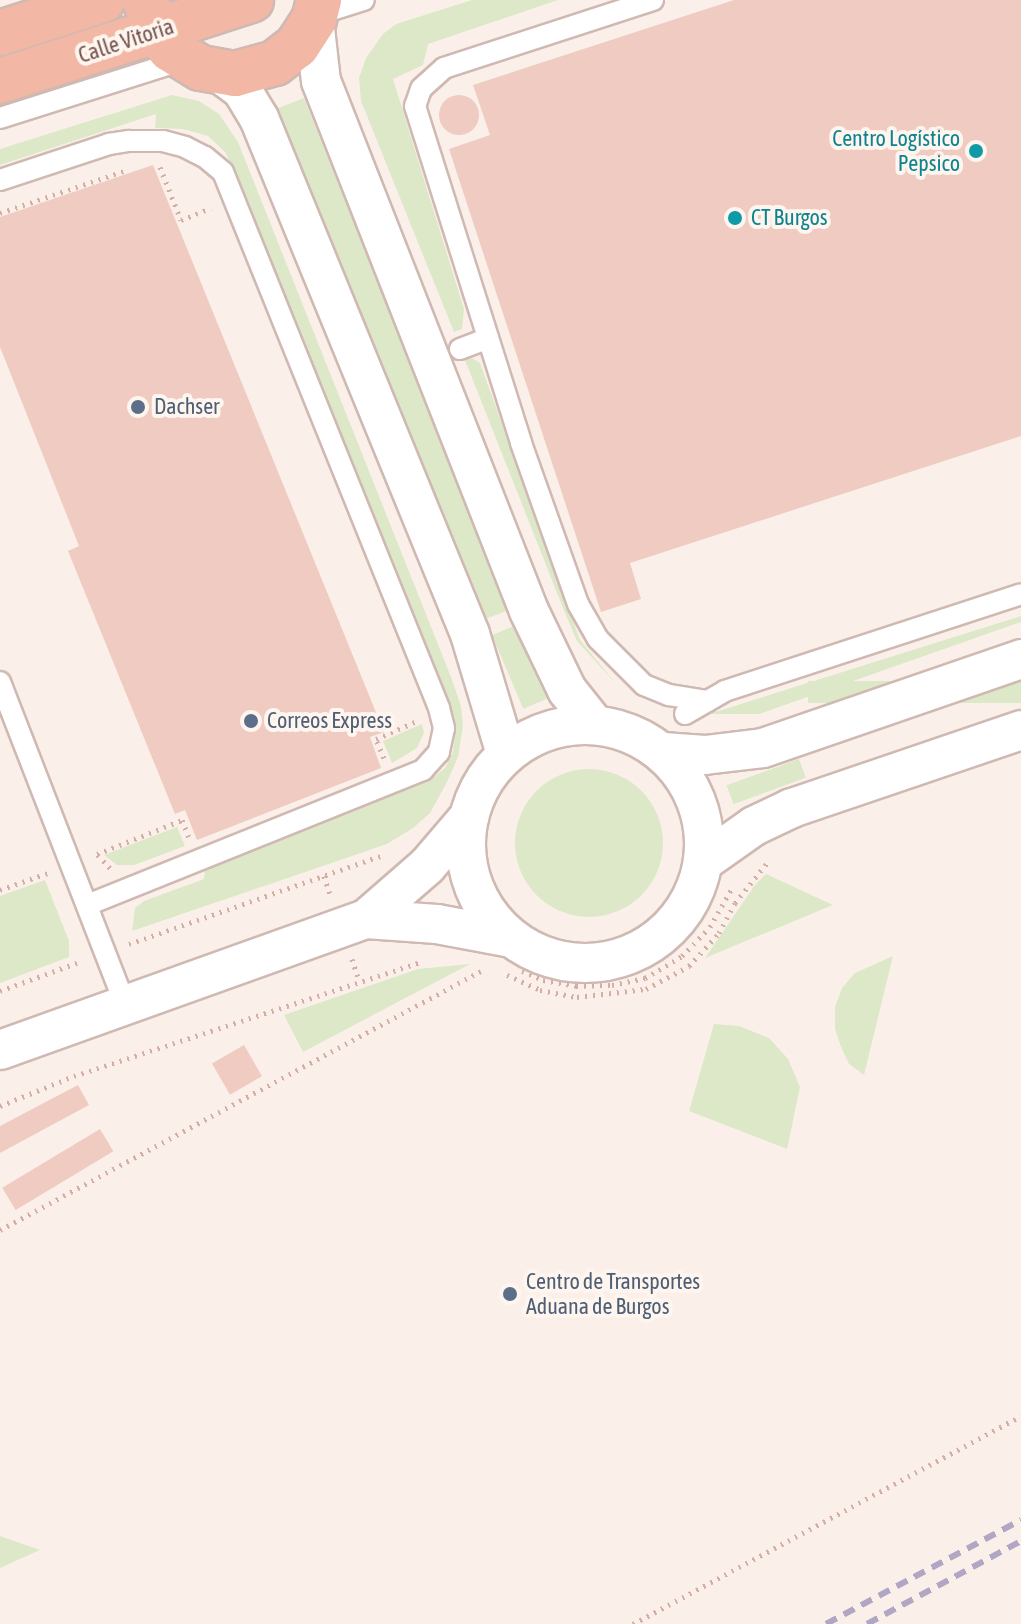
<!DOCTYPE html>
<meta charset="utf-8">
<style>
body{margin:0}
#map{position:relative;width:1021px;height:1624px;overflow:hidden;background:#fbf0e9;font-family:"Asap Condensed",sans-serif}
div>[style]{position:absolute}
.green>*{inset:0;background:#dce8c8;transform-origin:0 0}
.round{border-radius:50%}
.building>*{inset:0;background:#efcbc2;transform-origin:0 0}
.path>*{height:5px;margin-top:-2.5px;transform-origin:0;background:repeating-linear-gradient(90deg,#d4ada5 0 2px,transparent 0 8px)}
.roads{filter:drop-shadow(2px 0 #cfb9b2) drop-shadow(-2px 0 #cfb9b2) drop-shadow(0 2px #cfb9b2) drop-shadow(0 -2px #cfb9b2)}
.service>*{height:20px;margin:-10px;padding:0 10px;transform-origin:10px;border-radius:10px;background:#fff}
.minor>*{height:38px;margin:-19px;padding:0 19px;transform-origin:19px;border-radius:19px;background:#fff}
.minor>.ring{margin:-19px;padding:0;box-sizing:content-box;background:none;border:38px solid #fff;border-radius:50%}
.trunk>*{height:44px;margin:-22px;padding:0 22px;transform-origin:22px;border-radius:22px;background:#f3b8a5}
.rail>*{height:6px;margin-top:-3px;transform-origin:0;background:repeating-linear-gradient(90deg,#b1a7c5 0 12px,transparent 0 20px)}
.dots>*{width:22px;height:22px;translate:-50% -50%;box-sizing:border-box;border:4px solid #fef5ef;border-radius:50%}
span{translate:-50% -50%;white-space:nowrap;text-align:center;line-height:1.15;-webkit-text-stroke:8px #fef5ef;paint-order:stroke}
.street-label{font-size:22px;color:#74534e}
.culture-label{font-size:22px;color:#0d838f}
.right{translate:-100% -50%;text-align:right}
.left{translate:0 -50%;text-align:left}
.service-label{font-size:22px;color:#4e5e75}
</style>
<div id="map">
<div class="green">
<div style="clip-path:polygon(472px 0,558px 0,428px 44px,423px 65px,393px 79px,464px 309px,462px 329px,454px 332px,361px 101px,359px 78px,366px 58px,383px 34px,396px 24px)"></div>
<div style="clip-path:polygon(172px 95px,199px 101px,219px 114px,238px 142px,451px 677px,461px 706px,463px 726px,458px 757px,446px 784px,430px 813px,413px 828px,387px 844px,132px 931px,135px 908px,144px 901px,204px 879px,205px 870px,429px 781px,445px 768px,453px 752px,455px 732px,226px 153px,208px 136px,183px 129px,155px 128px,156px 114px,0 165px,0 149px)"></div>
<div style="clip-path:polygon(304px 98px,509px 610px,485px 619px,276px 109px)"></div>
<div style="clip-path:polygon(472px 358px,480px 363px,580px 640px,616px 684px,577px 641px,563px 608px,465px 360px)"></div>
<div style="clip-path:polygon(1021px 616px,1021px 622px,759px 714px,709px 714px)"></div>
<div style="left:516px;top:625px;width:80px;height:26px;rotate:67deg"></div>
<div style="left:1021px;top:681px;width:22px;height:213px;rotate:90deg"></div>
<div style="clip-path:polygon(422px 724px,424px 733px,417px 748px,392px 763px,383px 741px)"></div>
<div style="left:799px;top:759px;width:20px;height:77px;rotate:70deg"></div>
<div class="round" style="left:515px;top:769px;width:148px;height:148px"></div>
<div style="clip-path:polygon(177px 827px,185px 846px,134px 865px,117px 865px,104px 855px)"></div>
<div style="clip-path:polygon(766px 874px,833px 905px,705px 958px,755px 885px)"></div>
<div style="clip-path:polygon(45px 880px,69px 941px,69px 957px,0 983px,0 896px)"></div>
<div style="clip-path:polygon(893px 956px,864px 1075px,849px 1064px,841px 1047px,835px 1029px,835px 1007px,842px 988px,855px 973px)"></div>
<div style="clip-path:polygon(470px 964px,303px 1052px,284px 1015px,418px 969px)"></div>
<div style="clip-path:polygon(714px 1024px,739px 1026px,769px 1038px,788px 1059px,800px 1087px,787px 1149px,689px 1111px)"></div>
<div style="clip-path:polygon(0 1536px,40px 1550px,0 1568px)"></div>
</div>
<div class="building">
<div style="clip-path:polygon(734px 0,1021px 0,1021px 436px,630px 563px,641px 599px,601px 612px,449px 149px,490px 135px,473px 85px)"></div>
<div class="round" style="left:439px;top:95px;width:40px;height:40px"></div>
<div style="clip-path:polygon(153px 165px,384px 732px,370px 737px,381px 768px,197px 840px,185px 810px,175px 814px,68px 551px,79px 546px,0 347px,0 217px)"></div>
<div style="left:244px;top:1045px;width:36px;height:37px;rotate:60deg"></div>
<div style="clip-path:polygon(78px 1085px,89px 1105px,0 1153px,0 1126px)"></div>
<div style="left:100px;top:1129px;width:26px;height:114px;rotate:59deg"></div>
</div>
<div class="path">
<div style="left:160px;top:167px;width:57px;rotate:68.4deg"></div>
<div style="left:181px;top:220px;width:32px;rotate:-22deg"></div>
<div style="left:0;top:213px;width:131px;rotate:-18.7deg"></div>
<div style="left:384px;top:758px;width:21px;rotate:-113deg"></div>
<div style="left:376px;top:739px;width:43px;rotate:-23.6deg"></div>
<div style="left:110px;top:868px;width:19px;rotate:-133deg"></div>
<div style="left:97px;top:854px;width:92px;rotate:-21.8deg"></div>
<div style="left:182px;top:820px;width:18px;rotate:68deg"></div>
<div style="left:324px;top:876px;width:22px;rotate:72deg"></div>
<div style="left:0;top:890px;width:51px;rotate:-19.5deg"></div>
<div style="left:129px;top:944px;width:269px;rotate:-19.3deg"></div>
<div style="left:352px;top:959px;width:23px;rotate:72deg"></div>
<div style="left:522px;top:971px;width:23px;rotate:23deg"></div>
<div style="left:543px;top:980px;width:34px;rotate:10deg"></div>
<div style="left:576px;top:986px;width:36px;rotate:-2deg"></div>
<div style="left:612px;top:985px;width:34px;rotate:-12deg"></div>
<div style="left:645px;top:978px;width:43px;rotate:-30.7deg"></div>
<div style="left:682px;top:956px;width:40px;rotate:-46deg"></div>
<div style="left:710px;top:927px;width:45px;rotate:-60.6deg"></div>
<div style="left:507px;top:975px;width:36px;rotate:24deg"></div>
<div style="left:540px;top:990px;width:38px;rotate:11deg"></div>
<div style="left:577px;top:997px;width:69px;rotate:-6.6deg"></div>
<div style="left:646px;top:989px;width:49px;rotate:-28.1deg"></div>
<div style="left:689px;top:966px;width:45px;rotate:-47.7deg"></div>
<div style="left:719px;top:933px;width:34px;rotate:-62deg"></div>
<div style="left:735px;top:903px;width:51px;rotate:-51.3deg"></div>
<div style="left:0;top:991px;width:87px;rotate:-20.1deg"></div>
<div style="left:0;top:1106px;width:80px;rotate:-22.1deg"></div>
<div style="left:74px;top:1076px;width:367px;rotate:-18.2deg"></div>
<div style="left:0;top:1230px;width:546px;rotate:-28.3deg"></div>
<div style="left:633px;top:1624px;width:440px;rotate:-28.2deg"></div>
</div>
<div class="roads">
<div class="service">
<div style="left:653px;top:0;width:220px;rotate:162deg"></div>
<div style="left:444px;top:68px;width:31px;rotate:138deg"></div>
<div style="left:421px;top:89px;width:18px;rotate:109deg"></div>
<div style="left:415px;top:106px;width:353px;rotate:72.5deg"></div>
<div style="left:521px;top:443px;width:171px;rotate:70.5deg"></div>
<div style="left:578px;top:604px;width:40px;rotate:60.3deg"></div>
<div style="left:598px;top:639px;width:65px;rotate:45deg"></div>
<div style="left:644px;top:685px;width:27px;rotate:22deg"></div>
<div style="left:669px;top:695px;width:39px;rotate:9deg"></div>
<div style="left:316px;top:15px;width:50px;rotate:-17.4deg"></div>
<div style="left:0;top:118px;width:192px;rotate:-17.6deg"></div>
<div style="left:0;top:180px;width:115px;rotate:-18.3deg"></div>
<div style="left:109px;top:144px;width:20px;rotate:-9deg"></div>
<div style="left:129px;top:141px;width:34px"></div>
<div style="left:163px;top:141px;width:23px;rotate:15deg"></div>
<div style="left:185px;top:147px;width:22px;rotate:27deg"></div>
<div style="left:205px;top:157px;width:23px;rotate:40deg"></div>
<div style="left:223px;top:172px;width:578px;rotate:68.05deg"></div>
<div style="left:439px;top:708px;width:21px;rotate:76deg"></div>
<div style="left:444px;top:728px;width:25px;rotate:102deg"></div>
<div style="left:439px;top:752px;width:24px;rotate:132deg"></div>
<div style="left:423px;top:770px;width:362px;rotate:158.1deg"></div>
<div style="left:460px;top:349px;width:30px;rotate:-21deg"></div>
<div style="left:0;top:682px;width:345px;rotate:68.8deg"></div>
<div style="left:685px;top:714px;width:46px;rotate:-29.9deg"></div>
<div style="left:725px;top:691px;width:311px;rotate:-18.1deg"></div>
</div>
<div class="minor">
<div style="left:314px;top:20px;width:61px;rotate:83.5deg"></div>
<div style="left:321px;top:81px;width:569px;rotate:68.57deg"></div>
<div style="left:529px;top:611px;width:88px;rotate:64.3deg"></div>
<div style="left:567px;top:690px;width:45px;rotate:51.3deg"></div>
<div style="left:219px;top:73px;width:29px;rotate:36deg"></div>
<div style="left:242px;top:90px;width:33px;rotate:59deg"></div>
<div style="left:259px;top:118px;width:557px;rotate:67.76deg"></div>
<div style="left:470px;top:634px;width:125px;rotate:73.3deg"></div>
<div class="ring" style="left:466px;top:725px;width:200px;height:200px"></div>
<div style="left:663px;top:752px;width:42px;rotate:4.1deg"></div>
<div style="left:705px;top:755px;width:58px;rotate:-6.9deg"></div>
<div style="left:763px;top:748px;width:273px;rotate:-19deg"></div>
<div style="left:703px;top:862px;width:62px;rotate:-35.2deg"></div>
<div style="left:754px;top:826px;width:42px;rotate:-25.3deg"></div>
<div style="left:792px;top:808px;width:242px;rotate:-18.8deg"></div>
<div style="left:366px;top:919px;width:71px;rotate:4deg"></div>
<div style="left:437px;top:924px;width:76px;rotate:10.6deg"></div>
<div style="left:0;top:1050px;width:389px;rotate:-19.7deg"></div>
<div style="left:366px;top:919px;width:81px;rotate:-41deg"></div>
<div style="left:427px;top:866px;width:65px;rotate:-49.4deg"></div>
</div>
<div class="trunk">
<div style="left:145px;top:0;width:33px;rotate:70deg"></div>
<div style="left:156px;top:31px;width:23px;rotate:52deg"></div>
<div style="left:170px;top:49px;width:36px;rotate:32deg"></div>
<div style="left:201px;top:68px;width:35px;rotate:10deg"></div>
<div style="left:235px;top:74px;width:41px;rotate:-15.4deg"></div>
<div style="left:275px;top:63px;width:28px;rotate:-38deg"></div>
<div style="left:297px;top:46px;width:31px;rotate:-57deg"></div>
<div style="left:314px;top:20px;width:21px;rotate:-76deg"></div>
<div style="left:0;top:33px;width:108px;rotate:-17.8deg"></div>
<div style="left:0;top:81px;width:264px;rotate:-17.9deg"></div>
</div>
</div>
<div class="rail">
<div style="left:826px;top:1624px;width:221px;rotate:-28.1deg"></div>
<div style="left:867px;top:1624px;width:175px;rotate:-28.3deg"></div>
</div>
<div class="dots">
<div style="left:976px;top:151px;background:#0f9aa8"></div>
<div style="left:735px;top:218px;background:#0f9aa8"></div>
<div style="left:138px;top:407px;background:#5c6f8a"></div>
<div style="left:251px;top:721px;background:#5c6f8a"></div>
<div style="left:510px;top:1294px;background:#5c6f8a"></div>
</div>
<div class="street-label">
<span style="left:126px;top:41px;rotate:-18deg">Calle Vitoria</span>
</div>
<div class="culture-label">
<span class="right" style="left:960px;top:151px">Centro Logístico<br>Pepsico</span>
<span class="left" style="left:751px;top:218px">CT Burgos</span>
</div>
<div class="service-label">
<span class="left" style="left:154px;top:407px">Dachser</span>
<span class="left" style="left:267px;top:721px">Correos Express</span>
<span class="left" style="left:526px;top:1294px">Centro de Transportes<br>Aduana de Burgos</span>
</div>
</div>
